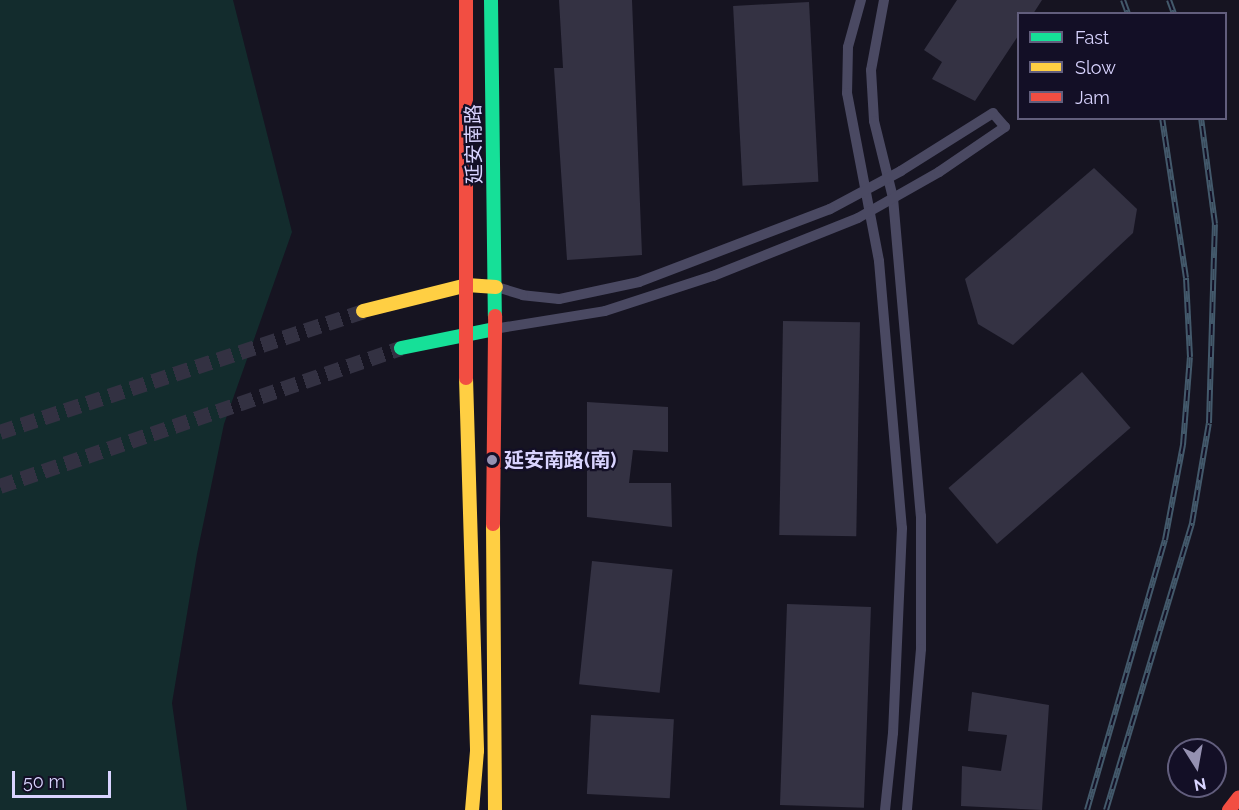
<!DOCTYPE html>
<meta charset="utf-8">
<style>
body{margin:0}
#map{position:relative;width:1239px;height:810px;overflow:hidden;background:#161421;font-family:Raleway,"Noto Sans SC",sans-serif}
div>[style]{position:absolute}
.green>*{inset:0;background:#132c2d}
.building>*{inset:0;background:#343243;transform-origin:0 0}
.secondary-tunnel>*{height:15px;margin-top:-7.5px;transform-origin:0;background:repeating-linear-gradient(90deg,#333142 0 15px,transparent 0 23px)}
.street>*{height:10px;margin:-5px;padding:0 5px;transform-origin:5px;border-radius:5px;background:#4a4962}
.fast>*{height:14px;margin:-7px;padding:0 7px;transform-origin:7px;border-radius:7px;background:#16e098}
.slow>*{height:14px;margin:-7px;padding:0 7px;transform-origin:7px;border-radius:7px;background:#ffcf43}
.jam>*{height:14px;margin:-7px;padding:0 7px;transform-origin:7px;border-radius:7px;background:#f24e42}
.rail>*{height:6px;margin-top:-3px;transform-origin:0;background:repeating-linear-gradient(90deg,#130f26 0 11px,#43596b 0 22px);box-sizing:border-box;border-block:2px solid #43596b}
.dots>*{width:16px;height:16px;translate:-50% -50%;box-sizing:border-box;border:3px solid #130f26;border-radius:50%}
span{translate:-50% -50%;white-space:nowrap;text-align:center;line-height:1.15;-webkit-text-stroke:4.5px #130f26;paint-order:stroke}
.street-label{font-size:20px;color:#d9d4ff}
.poi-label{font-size:20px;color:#d9d4ff;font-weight:700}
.left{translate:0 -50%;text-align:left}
.legend{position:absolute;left:1017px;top:12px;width:210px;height:108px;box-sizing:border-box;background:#130f26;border:2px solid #625e7d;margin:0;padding:8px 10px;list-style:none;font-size:18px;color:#d9d4ff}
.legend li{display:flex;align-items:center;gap:12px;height:30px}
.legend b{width:30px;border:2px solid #625e7d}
.north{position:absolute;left:1167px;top:738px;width:60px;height:60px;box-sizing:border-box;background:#130f26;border:2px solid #625e7d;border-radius:50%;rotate:169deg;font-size:16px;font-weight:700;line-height:24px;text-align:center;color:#d9d4ff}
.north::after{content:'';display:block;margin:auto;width:21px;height:27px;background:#9591b1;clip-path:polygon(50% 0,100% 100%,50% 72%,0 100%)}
.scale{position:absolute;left:12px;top:771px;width:99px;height:27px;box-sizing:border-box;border:3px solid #d9d4ff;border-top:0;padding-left:8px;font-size:18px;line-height:21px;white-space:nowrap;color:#d9d4ff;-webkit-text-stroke:4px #130f26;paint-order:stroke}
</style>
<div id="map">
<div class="green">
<div style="clip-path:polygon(0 0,233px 0,292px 232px,224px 424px,197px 554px,172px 703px,187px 810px,0 810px)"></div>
</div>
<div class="building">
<div style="clip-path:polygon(559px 0,632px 0,642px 255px,567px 260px,554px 68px,563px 68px)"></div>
<div style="clip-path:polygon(957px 0,1042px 0,1033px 14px,1018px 14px,1018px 36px,975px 101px,932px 79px,942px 62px,924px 50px)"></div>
<div style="left:809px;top:2px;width:180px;height:76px;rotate:87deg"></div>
<div style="clip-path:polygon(1094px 168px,1137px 209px,1133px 233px,1013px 345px,978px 324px,965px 279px)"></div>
<div style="left:783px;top:321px;width:77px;height:214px;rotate:1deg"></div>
<div style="left:1082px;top:372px;width:74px;height:177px;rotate:49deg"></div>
<div style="clip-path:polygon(587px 402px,668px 407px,668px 452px,633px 450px,629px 483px,671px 483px,672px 527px,587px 517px)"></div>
<div style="left:592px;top:561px;width:81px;height:124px;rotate:6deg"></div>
<div style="left:787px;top:604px;width:84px;height:201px;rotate:2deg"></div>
<div style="clip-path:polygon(972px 692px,1049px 705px,1042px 810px,961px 806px,962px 766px,1001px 771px,1007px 735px,968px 731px)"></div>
<div style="left:591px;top:715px;width:83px;height:79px;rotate:3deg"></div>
</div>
<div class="secondary-tunnel">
<div style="left:0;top:432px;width:383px;rotate:-18.4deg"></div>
<div style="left:0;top:486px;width:424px;rotate:-19deg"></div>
</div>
<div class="street">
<div style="left:861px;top:0;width:49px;rotate:105.5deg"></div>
<div style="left:848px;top:47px;width:46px;rotate:91.2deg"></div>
<div style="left:847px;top:93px;width:171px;rotate:79.2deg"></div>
<div style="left:879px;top:261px;width:268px;rotate:85.1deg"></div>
<div style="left:902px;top:528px;width:205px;rotate:92.5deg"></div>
<div style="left:893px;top:733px;width:77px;rotate:95.9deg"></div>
<div style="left:884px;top:0;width:71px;rotate:100.5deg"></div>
<div style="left:871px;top:70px;width:51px;rotate:86.6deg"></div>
<div style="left:874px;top:121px;width:79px;rotate:76.1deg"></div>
<div style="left:893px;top:198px;width:319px;rotate:85deg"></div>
<div style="left:921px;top:516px;width:133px;rotate:90deg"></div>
<div style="left:921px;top:649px;width:162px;rotate:95deg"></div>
<div style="left:494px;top:329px;width:112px;rotate:-9.2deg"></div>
<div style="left:605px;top:311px;width:114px;rotate:-18deg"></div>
<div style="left:713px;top:276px;width:156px;rotate:-21.8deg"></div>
<div style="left:858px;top:218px;width:93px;rotate:-29.6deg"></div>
<div style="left:939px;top:172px;width:80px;rotate:-34.3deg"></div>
<div style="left:1005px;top:127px;width:18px;rotate:-131deg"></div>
<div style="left:993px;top:113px;width:109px;rotate:147.8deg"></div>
<div style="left:901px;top:171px;width:81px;rotate:151.8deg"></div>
<div style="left:830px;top:209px;width:204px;rotate:159.1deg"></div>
<div style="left:639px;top:282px;width:82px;rotate:168deg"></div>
<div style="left:559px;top:299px;width:36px;rotate:-174deg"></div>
<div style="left:523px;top:295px;width:28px;rotate:-163deg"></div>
</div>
<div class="fast">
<div style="left:491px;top:0;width:316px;rotate:89.3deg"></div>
<div style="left:401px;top:348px;width:95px;rotate:-11.5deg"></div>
</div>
<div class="slow">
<div style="left:363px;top:311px;width:107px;rotate:-14deg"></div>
<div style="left:467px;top:285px;width:29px;rotate:4deg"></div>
<div style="left:466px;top:378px;width:373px;rotate:88.3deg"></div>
<div style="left:477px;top:751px;width:59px;rotate:94.8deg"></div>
<div style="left:493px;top:524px;width:286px;rotate:89.6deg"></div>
</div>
<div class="jam">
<div style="left:466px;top:0;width:378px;rotate:90deg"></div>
<div style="left:493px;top:524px;width:208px;rotate:-89.4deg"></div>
<div style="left:1229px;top:810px;width:16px;rotate:-52deg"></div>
</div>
<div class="rail">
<div style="left:1123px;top:0;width:15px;rotate:70deg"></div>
<div style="left:1169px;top:0;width:15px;rotate:70deg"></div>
<div style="left:1087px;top:810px;width:281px;rotate:-73.9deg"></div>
<div style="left:1165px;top:540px;width:97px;rotate:-79.3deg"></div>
<div style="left:1183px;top:445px;width:88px;rotate:-85.5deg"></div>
<div style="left:1190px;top:357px;width:79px;rotate:-92.9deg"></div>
<div style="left:1186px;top:278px;width:162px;rotate:-98.5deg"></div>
<div style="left:1106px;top:810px;width:300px;rotate:-73.3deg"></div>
<div style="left:1192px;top:523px;width:101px;rotate:-80.4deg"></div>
<div style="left:1209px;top:423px;width:199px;rotate:-88.3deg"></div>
<div style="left:1215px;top:224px;width:107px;rotate:-97.5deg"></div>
</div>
<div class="dots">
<div style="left:492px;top:460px;background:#9591b1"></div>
</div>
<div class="street-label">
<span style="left:474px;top:144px;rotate:-91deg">延安南路</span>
</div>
<div class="poi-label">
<span class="left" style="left:504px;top:460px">延安南路(南)</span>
</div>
<ul class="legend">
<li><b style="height:8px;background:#16e098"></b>Fast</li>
<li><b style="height:8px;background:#ffcf43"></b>Slow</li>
<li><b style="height:8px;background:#f24e42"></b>Jam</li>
</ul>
<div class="north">N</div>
<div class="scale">50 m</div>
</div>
